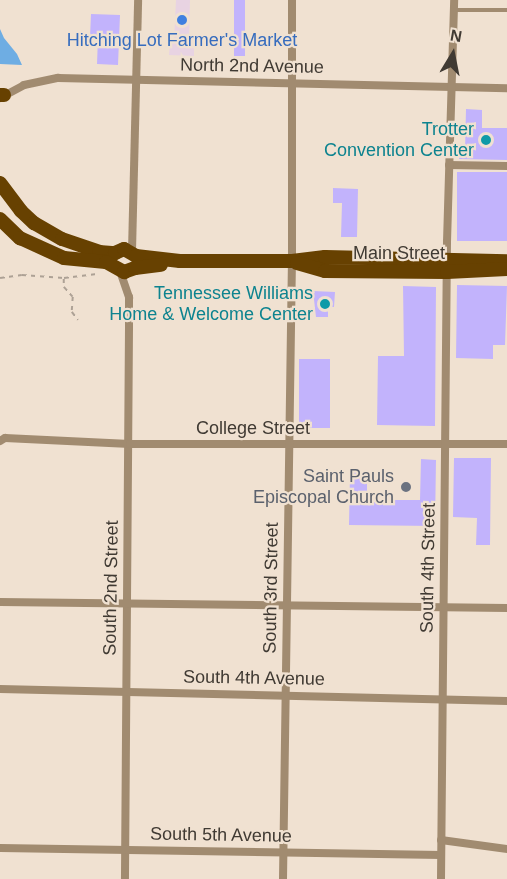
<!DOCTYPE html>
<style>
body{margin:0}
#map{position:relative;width:507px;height:879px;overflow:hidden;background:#f0e1d1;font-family:Helvetica,sans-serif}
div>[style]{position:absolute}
.commercial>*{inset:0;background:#e8d3e2}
.water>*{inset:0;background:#6eade3}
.building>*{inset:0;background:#c2b3fc;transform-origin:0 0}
.path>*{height:1.5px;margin-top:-0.75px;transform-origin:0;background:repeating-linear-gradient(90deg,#ada195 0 4.5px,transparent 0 9px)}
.service>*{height:4px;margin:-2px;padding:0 2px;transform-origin:2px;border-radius:2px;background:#a18b70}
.minor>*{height:8px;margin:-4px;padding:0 4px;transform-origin:4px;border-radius:4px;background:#a18b70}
.primary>*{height:14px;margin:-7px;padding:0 7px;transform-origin:7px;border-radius:7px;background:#674101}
.dots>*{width:16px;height:16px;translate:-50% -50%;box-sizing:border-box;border:3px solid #f0e1d1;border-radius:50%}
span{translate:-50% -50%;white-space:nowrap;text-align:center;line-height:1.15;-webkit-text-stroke:4.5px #f0e1d1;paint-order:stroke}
.shop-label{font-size:18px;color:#366cbe}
.street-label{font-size:18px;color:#403a33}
.culture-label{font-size:18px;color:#0d838f}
.right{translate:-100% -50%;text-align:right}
.worship-label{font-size:18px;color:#5b616d}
.north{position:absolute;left:423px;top:24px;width:60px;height:60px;-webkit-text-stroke:4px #f0e1d1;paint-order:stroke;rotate:10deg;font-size:16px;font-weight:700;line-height:24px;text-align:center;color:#403a33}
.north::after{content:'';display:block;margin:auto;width:21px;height:27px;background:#403a33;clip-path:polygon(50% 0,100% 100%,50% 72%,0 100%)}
</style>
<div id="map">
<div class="commercial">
<div style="clip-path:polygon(176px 0,190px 0,189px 39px,194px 40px,194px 56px,169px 55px,170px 42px,174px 42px)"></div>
</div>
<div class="water">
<div style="clip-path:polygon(0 29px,4px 38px,17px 54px,22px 65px,0 64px)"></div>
</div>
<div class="building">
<div style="left:234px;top:0;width:11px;height:56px"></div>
<div style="clip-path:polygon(91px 14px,120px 15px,118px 65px,97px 64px,98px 37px,90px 37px)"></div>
<div style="clip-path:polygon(466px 109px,482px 110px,482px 128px,507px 128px,507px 160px,459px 159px,459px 152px,465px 152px)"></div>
<div style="left:457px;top:172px;width:50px;height:69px"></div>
<div style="clip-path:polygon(333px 188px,358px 189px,357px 237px,341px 237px,342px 203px,333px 203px)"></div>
<div style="clip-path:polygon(457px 285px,507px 286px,505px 345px,493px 345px,493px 359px,456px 358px)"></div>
<div style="clip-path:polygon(403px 286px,436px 287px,435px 426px,377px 425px,378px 356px,404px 356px)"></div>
<div style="clip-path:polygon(313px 291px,335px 292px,334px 307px,328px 307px,328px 317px,316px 317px)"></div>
<div style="left:299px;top:359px;width:31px;height:69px"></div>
<div style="clip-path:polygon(454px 458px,491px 458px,490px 545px,476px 545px,477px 518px,453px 517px)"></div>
<div style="clip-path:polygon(421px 459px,436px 460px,435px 526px,349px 525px,350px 472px,367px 472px,367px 502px,381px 502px,381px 494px,392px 494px,392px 500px,420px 500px)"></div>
</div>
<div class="path">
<div style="left:0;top:278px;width:22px;rotate:-8deg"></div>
<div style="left:22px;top:275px;width:42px;rotate:4.1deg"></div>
<div style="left:64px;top:278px;width:33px;rotate:-7deg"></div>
<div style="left:64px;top:279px;width:8px;rotate:90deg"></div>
<div style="left:64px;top:287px;width:13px;rotate:48deg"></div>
<div style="left:73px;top:297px;width:15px;rotate:94deg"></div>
<div style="left:72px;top:312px;width:10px;rotate:53deg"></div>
</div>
<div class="service">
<div style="left:455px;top:10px;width:52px"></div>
</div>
<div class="minor">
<div style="left:0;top:98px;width:27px;rotate:-28deg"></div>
<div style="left:24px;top:85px;width:35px;rotate:-12deg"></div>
<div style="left:58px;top:78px;width:449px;rotate:1.3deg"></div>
<div style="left:449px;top:165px;width:58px;rotate:1deg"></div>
<div style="left:132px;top:251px;width:251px;rotate:-88.6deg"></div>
<div style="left:120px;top:271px;width:28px;rotate:71deg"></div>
<div style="left:129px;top:297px;width:31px;rotate:90deg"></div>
<div style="left:129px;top:328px;width:551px;rotate:90.42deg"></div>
<div style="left:0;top:441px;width:6px;rotate:-31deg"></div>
<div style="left:5px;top:438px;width:125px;rotate:2.7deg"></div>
<div style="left:130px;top:444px;width:377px"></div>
<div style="left:0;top:602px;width:507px;rotate:0.68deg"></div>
<div style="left:0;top:689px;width:507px;rotate:1.36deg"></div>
<div style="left:441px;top:840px;width:67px;rotate:7.8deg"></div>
<div style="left:0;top:848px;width:441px;rotate:0.9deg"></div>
<div style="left:283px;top:879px;width:618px;rotate:-89.17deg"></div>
<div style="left:292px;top:261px;width:261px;rotate:-90deg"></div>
<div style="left:441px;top:879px;width:637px;rotate:-89.46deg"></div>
<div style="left:447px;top:242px;width:242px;rotate:-88.3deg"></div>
</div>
<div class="primary">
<div style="left:0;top:95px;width:4px"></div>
<div style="left:0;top:183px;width:35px;rotate:53deg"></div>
<div style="left:21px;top:211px;width:18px;rotate:43deg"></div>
<div style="left:34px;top:223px;width:32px;rotate:30deg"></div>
<div style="left:62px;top:239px;width:39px;rotate:19deg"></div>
<div style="left:99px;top:252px;width:16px;rotate:4deg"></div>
<div style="left:115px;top:253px;width:10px;rotate:-24deg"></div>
<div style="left:124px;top:249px;width:14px;rotate:30deg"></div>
<div style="left:136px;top:256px;width:44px;rotate:6.5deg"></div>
<div style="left:180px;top:261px;width:112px"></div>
<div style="left:292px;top:261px;width:33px;rotate:-7deg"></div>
<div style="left:325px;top:257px;width:182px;rotate:1.3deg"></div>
<div style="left:0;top:219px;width:28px;rotate:44deg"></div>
<div style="left:20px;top:238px;width:48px;rotate:24.4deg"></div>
<div style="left:64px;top:258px;width:42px;rotate:5.4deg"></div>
<div style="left:106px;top:262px;width:21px;rotate:29deg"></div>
<div style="left:124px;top:272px;width:12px;rotate:-20deg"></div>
<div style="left:135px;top:268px;width:26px;rotate:-7deg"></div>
<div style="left:297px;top:263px;width:29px;rotate:16deg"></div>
<div style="left:325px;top:271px;width:122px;rotate:0.5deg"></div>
<div style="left:447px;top:272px;width:60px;rotate:-2.9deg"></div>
</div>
<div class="dots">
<div style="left:182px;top:20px;background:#3f7fe0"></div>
<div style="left:486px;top:140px;background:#0f9aa8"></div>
<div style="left:325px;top:304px;background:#0f9aa8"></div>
<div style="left:406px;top:487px;background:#6b7280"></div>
</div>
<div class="shop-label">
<span style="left:182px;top:40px">Hitching Lot Farmer's Market</span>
</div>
<div class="street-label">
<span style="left:252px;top:66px;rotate:1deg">North 2nd Avenue</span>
<span style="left:399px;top:253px">Main Street</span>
<span style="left:253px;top:428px">College Street</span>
<span style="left:428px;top:568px;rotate:-89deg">South 4th Street</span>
<span style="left:111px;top:588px;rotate:-89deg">South 2nd Street</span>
<span style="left:271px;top:588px;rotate:-89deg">South 3rd Street</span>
<span style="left:254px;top:678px;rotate:1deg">South 4th Avenue</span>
<span style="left:221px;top:835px;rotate:1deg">South 5th Avenue</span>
</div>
<div class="culture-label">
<span class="right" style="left:474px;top:140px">Trotter<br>Convention Center</span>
<span class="right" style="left:313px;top:304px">Tennessee Williams<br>Home &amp; Welcome Center</span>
</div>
<div class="worship-label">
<span class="right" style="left:394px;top:487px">Saint Pauls<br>Episcopal Church</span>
</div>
<div class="north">N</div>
</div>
